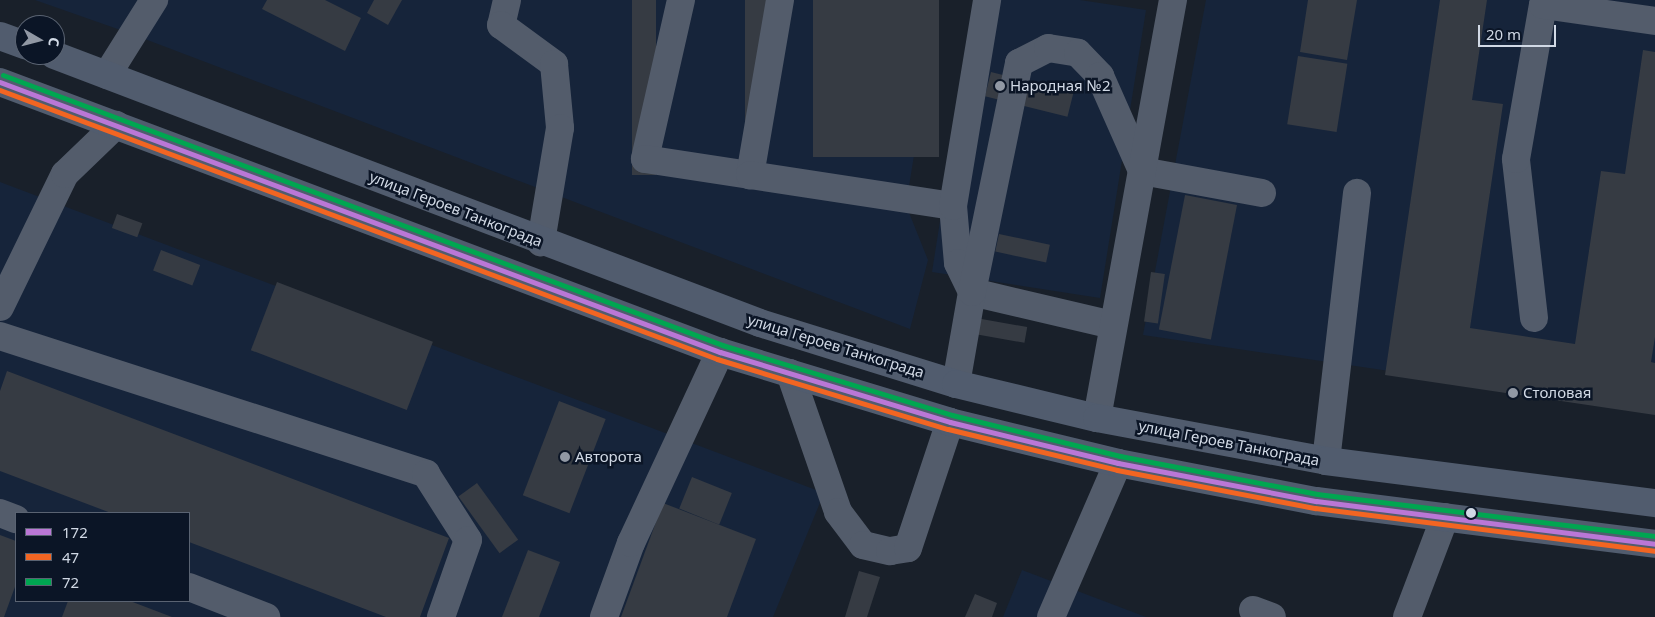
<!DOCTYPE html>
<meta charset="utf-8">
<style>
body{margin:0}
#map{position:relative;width:1655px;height:617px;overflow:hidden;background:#19202a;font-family:"Noto Sans",sans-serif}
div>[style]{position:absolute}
.built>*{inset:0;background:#16243a}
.building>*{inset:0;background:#363b43;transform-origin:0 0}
.minor>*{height:28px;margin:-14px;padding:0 14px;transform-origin:14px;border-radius:14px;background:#535c6b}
.major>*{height:28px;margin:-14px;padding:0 14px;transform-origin:14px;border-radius:14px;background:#515c6e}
.bus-1>*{height:5px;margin:-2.5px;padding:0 2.5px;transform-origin:2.5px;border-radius:2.5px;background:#ba77d6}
.bus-2>*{height:5px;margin:-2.5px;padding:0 2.5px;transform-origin:2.5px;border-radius:2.5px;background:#f26522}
.bus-3>*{height:5px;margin:-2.5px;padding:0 2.5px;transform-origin:2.5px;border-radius:2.5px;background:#00a651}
.dots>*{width:14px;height:14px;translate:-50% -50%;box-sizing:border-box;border:2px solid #0b1526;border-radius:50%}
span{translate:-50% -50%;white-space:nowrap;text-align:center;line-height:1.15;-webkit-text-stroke:5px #0b1526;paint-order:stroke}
.poi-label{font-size:15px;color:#d1d9e5}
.left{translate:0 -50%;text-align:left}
.street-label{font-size:15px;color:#d1d9e5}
.legend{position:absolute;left:15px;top:512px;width:175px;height:90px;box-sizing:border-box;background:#0b1526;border:1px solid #5a6372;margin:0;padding:6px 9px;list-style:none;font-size:15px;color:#d1d9e5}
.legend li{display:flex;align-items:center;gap:10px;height:25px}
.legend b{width:25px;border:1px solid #5a6372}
.north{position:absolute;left:15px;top:15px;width:50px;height:50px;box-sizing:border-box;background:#0b1526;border:1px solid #5a6372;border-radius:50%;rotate:98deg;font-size:14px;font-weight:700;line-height:20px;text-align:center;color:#d1d9e5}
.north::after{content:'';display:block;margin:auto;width:18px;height:22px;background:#9198a4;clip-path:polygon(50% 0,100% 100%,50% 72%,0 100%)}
.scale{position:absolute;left:1478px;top:25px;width:78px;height:22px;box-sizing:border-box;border:2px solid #d1d9e5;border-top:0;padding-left:6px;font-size:15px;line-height:18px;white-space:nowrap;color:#d1d9e5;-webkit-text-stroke:4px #0b1526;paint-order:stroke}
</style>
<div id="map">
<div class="built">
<div style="clip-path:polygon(35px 0,939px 0,906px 205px,928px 260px,910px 329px,129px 33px)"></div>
<div style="clip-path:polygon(975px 0,1080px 0,1146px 10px,1100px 298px,932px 272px)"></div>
<div style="clip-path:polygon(1206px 0,1655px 0,1655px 410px,1143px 335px)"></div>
<div style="clip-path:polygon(evenodd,0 182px,824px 493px,773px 617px,0 617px,0 182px,16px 513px,189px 513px,189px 601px,16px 601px,16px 513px)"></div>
<div style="clip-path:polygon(1022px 570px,1146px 617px,1003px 617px)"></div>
</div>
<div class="building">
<div style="clip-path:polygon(267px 0,325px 0,361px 18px,345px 51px,262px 9px)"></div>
<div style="clip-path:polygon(374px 0,402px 0,388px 25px,367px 13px)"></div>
<div style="left:632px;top:0;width:24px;height:175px"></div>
<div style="left:745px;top:0;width:22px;height:148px"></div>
<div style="left:813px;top:0;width:126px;height:157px"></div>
<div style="clip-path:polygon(1308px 0,1357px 0,1347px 60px,1300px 52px)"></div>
<div style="clip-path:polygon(1440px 0,1487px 0,1472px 100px,1503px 104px,1470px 328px,1575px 344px,1601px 171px,1625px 174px,1643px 50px,1655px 52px,1655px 337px,1651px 362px,1655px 363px,1655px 415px,1385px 375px)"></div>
<div style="left:1298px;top:56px;width:50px;height:69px;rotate:9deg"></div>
<div style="left:991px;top:72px;width:85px;height:25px;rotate:14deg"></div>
<div style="left:1185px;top:195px;width:53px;height:137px;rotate:11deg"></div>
<div style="left:117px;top:214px;width:27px;height:15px;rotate:20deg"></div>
<div style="left:999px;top:234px;width:52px;height:18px;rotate:12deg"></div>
<div style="left:161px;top:250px;width:42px;height:22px;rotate:21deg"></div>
<div style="left:1151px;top:272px;width:14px;height:50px;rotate:8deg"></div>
<div style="left:277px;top:282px;width:167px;height:73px;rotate:21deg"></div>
<div style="left:976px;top:318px;width:52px;height:16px;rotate:10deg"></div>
<div style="clip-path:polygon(7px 371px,449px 538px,420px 617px,386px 617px,189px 542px,189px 513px,111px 513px,0 471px,0 391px)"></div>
<div style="left:559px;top:401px;width:50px;height:101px;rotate:21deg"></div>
<div style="left:692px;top:477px;width:43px;height:34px;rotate:22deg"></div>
<div style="left:477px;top:483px;width:70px;height:23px;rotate:54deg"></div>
<div style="clip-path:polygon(663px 503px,756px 539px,727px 617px,621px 617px)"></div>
<div style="clip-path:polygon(0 535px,16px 541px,16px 584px,4px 617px,0 617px)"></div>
<div style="clip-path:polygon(528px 550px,560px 562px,539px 617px,502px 617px)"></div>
<div style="clip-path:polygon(859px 571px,880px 577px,867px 617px,845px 617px)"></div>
<div style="clip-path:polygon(975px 594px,997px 603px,992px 617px,965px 617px)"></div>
<div style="clip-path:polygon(68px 601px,130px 601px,172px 617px,62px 617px)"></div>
</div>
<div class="minor">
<div style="left:507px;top:0;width:26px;rotate:103deg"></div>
<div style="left:501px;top:25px;width:66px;rotate:36.3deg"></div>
<div style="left:554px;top:64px;width:64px;rotate:84.6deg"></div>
<div style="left:560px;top:128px;width:116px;rotate:99.5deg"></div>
<div style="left:681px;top:0;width:163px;rotate:102.8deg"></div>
<div style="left:645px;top:159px;width:106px;rotate:8.7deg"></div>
<div style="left:780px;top:0;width:178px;rotate:99.7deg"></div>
<div style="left:750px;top:175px;width:205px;rotate:8.7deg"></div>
<div style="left:953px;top:206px;width:57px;rotate:85deg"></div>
<div style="left:958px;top:263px;width:32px;rotate:64deg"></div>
<div style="left:972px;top:292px;width:145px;rotate:13.2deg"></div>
<div style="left:107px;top:75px;width:89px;rotate:-57.9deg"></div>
<div style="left:953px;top:206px;width:209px;rotate:-80.6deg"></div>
<div style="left:0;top:307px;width:148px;rotate:-64deg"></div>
<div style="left:65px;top:174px;width:71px;rotate:-43.9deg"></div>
<div style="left:1534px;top:318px;width:160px;rotate:-96.5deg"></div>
<div style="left:1516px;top:159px;width:156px;rotate:-80.1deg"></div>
<div style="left:1543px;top:5px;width:113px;rotate:8.1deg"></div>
<div style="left:0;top:336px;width:448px;rotate:17.9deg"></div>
<div style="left:426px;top:474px;width:78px;rotate:57.5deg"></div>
<div style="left:468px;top:540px;width:82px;rotate:109.3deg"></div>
<div style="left:790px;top:373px;width:147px;rotate:70.9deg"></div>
<div style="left:838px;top:512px;width:41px;rotate:52.9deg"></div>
<div style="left:863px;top:545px;width:28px;rotate:13deg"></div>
<div style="left:890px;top:551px;width:18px;rotate:-9deg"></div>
<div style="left:908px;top:548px;width:133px;rotate:-71.6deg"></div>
<div style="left:956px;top:384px;width:93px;rotate:-80.1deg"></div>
<div style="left:972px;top:292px;width:234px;rotate:-78.4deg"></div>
<div style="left:1019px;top:63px;width:33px;rotate:-27deg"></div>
<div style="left:1048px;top:48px;width:30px;rotate:9deg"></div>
<div style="left:1078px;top:53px;width:32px;rotate:46deg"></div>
<div style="left:1100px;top:76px;width:104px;rotate:66.1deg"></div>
<div style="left:1142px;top:171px;width:122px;rotate:10.4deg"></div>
<div style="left:1097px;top:418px;width:425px;rotate:-79.7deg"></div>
<div style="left:1326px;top:461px;width:270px;rotate:-83.4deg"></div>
<div style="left:0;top:513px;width:17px;rotate:21deg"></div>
<div style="left:189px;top:587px;width:83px;rotate:21.3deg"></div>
<div style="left:1253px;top:610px;width:20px;rotate:20deg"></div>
<div style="left:604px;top:617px;width:79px;rotate:-70deg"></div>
<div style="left:631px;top:543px;width:211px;rotate:-65deg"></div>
<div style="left:1051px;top:617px;width:168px;rotate:-66.5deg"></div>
<div style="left:1407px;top:617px;width:107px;rotate:-69.2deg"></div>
</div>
<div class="major">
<div style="left:0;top:36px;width:27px;rotate:20deg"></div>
<div style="left:54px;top:55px;width:755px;rotate:20.79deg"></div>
<div style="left:760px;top:323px;width:205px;rotate:17.3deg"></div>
<div style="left:956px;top:384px;width:145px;rotate:13.6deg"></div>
<div style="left:1097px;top:418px;width:233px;rotate:10.6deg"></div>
<div style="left:1326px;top:461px;width:332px;rotate:7.3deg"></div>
<div style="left:0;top:82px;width:769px;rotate:20.56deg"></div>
<div style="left:720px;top:352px;width:240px;rotate:16.9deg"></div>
<div style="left:950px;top:422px;width:173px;rotate:13.7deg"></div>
<div style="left:1118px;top:463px;width:202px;rotate:10.9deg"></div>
<div style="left:1316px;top:501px;width:342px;rotate:7.2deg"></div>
</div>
<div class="bus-1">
<div style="left:0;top:82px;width:769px;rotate:20.56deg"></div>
<div style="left:720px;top:352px;width:240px;rotate:16.9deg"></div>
<div style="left:950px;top:422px;width:173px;rotate:13.7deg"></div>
<div style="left:1118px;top:463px;width:202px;rotate:10.9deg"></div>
<div style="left:1316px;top:501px;width:342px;rotate:7.2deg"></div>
</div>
<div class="bus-2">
<div style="left:0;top:90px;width:766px;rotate:20.56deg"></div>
<div style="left:717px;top:359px;width:241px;rotate:16.9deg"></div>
<div style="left:948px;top:429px;width:174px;rotate:13.6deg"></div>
<div style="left:1117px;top:470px;width:202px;rotate:10.9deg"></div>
<div style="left:1315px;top:508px;width:342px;rotate:7.2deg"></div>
</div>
<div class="bus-3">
<div style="left:3px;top:75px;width:768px;rotate:20.58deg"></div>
<div style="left:722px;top:345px;width:240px;rotate:16.9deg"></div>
<div style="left:952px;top:415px;width:173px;rotate:13.7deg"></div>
<div style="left:1120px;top:456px;width:201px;rotate:10.9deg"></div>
<div style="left:1317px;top:494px;width:341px;rotate:7.1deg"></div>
</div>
<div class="dots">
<div style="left:1000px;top:86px;background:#9198a4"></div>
<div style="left:1513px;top:393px;background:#9198a4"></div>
<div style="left:565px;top:457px;background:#9198a4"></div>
<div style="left:1471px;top:513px;background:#d1d9e5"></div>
</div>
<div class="poi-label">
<span class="left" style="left:1010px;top:86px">Народная №2</span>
<span class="left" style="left:1523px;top:393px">Столовая</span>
<span class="left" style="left:575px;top:457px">Авторота</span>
</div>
<div class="street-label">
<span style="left:456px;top:209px;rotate:21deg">улица Героев Танкограда</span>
<span style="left:836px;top:346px;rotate:17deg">улица Героев Танкограда</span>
<span style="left:1229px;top:443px;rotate:11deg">улица Героев Танкограда</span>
</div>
<ul class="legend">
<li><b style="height:6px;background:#ba77d6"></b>172</li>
<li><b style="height:6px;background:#f26522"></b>47</li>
<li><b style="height:6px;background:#00a651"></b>72</li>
</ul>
<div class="north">С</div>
<div class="scale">20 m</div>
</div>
